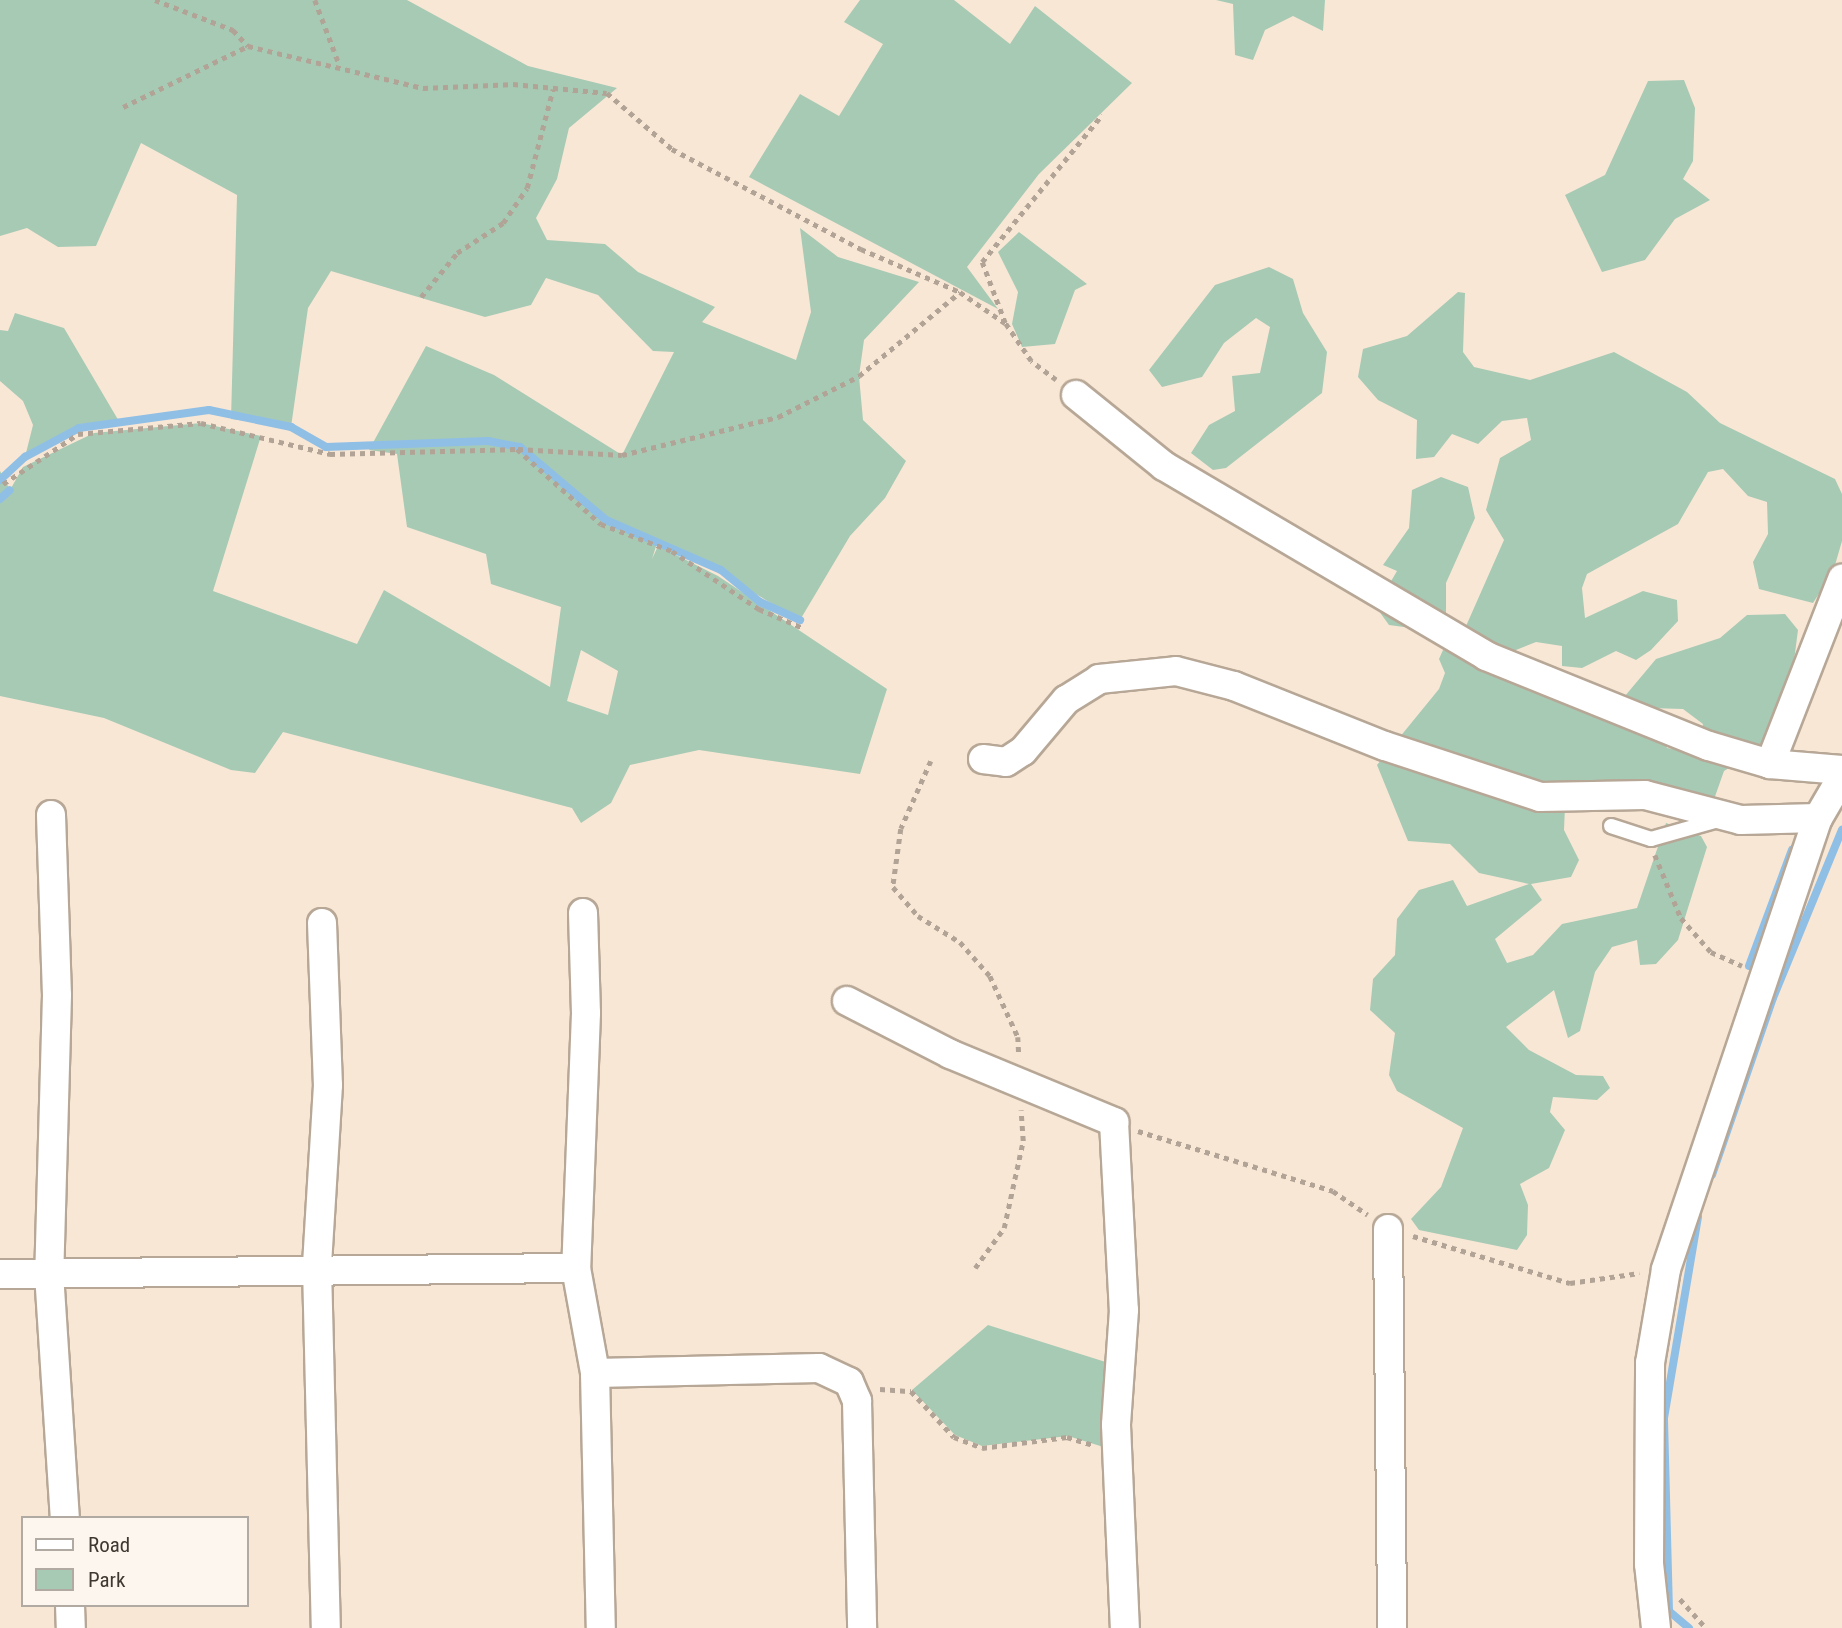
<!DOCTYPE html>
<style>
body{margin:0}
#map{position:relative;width:1842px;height:1628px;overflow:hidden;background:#f9e7d5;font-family:"Roboto Condensed",sans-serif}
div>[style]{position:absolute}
.green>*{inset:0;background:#a7cab5}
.stream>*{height:8px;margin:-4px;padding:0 4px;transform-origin:4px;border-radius:4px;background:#90bfe6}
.path>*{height:4.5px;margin-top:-2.25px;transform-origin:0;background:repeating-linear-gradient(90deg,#b1a395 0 5px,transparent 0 10px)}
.roads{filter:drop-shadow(2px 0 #b7a796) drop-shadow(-2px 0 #b7a796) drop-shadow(0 2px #b7a796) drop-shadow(0 -2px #b7a796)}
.service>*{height:14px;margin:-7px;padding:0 7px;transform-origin:7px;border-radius:7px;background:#fff}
.minor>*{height:28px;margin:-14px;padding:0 14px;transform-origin:14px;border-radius:14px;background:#fff}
span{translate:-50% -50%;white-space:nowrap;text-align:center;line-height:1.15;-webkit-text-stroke:7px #fdf6ef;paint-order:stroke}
.legend{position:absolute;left:21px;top:1516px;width:228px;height:91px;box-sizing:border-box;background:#fdf6ef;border:2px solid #b1aaa3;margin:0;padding:9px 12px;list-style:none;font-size:21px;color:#3f3831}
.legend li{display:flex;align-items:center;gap:14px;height:35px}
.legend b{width:35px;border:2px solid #b1aaa3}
</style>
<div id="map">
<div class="green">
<div style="clip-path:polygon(evenodd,0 0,407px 0,528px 66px,617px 88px,569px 128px,557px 179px,536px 218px,547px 240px,605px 244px,638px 272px,715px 307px,702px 322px,796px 360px,811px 312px,800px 228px,838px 257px,919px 282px,864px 340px,859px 376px,863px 420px,906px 461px,885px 498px,850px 536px,800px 620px,676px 547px,658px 540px,652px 559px,658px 546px,718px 576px,887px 689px,860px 774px,699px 750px,630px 765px,611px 803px,581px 823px,572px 808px,283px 732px,255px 773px,231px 770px,104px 718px,0 696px,0 471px,10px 490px,23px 467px,94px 433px,201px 423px,261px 436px,213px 591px,357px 644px,384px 590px,550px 687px,561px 607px,491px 584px,486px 554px,407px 527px,397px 454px,369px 450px,426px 346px,494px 375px,622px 455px,674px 352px,653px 351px,598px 295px,546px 278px,531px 305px,485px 317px,331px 271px,308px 308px,291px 427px,231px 419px,237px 195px,141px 143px,96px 246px,58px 247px,27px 228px,0 236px,0 0,581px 650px,618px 671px,608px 715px,567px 701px,581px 650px)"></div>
<div style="clip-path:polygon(860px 0,954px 0,1010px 44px,1035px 6px,1132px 83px,1039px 174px,967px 267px,998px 309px,749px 177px,800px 94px,839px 116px,883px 44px,844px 22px)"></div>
<div style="clip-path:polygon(1216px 0,1325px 0,1323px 31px,1293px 16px,1265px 30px,1253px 60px,1235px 55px,1233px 4px)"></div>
<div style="clip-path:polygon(1684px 80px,1695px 108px,1693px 161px,1683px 179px,1710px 200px,1675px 219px,1645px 260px,1602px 272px,1565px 195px,1605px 175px,1648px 81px)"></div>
<div style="clip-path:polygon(1019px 232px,1087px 284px,1075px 290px,1055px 344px,1022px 347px,1012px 324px,1018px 292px,998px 252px)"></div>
<div style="clip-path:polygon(1269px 267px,1293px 279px,1303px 313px,1327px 352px,1322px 393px,1226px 468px,1213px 470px,1191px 453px,1209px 425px,1235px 411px,1232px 376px,1260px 373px,1270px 327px,1256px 318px,1224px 343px,1202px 377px,1162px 387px,1149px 370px,1215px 285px)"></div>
<div style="clip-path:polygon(evenodd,1458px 292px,1465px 293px,1463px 352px,1474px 367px,1530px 380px,1614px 352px,1687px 392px,1720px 423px,1835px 479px,1842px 494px,1842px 541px,1833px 572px,1813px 603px,1759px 589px,1753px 562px,1768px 534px,1767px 502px,1748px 496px,1723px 469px,1708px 472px,1678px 524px,1587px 574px,1582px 588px,1585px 618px,1643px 591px,1677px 600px,1678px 621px,1651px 650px,1636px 660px,1616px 651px,1582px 668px,1562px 666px,1562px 646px,1536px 642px,1481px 664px,1609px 715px,1656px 659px,1720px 638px,1747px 615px,1785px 614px,1798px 630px,1791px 684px,1765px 746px,1724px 771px,1712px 805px,1565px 807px,1564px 830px,1579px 860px,1571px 877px,1531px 884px,1542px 900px,1495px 939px,1507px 963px,1533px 955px,1562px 924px,1637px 908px,1666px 823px,1701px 836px,1707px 847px,1678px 940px,1656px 964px,1640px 965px,1637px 940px,1612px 947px,1595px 972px,1580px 1031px,1568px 1038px,1554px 990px,1506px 1027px,1529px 1050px,1576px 1075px,1603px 1076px,1610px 1088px,1597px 1100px,1553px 1097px,1550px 1112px,1565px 1130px,1549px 1168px,1520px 1184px,1528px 1205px,1527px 1235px,1517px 1250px,1419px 1230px,1411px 1219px,1441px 1187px,1463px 1128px,1397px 1091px,1389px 1075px,1395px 1033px,1370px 1010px,1373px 979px,1395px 955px,1397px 919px,1419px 890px,1453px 880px,1467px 906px,1529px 884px,1479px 873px,1450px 844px,1408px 841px,1377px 765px,1439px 689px,1445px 673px,1439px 659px,1443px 650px,1455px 651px,1504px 540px,1486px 510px,1500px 458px,1531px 440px,1527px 418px,1502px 421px,1478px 444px,1452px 434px,1434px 457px,1416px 459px,1417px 420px,1378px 400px,1358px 377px,1363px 349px,1407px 336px,1458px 292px,1649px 708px,1683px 709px,1703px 724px,1697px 753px,1667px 748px,1649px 708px)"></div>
<div style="clip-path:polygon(15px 313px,64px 328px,120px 423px,79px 428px,25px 457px,33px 425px,23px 401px,0 381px,0 330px,8px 331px)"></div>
<div style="clip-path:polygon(1441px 477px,1468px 487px,1475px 518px,1446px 583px,1446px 618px,1426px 630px,1389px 625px,1376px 607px,1397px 571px,1383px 565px,1409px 528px,1412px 490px)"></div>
<div style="clip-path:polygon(988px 1325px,1112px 1364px,1110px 1449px,1068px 1436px,982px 1446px,955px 1435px,912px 1390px)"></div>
</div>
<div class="stream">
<div style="left:0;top:480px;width:34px;rotate:-43deg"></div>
<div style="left:25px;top:457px;width:61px;rotate:-28.2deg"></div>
<div style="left:79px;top:428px;width:131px;rotate:-7.9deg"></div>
<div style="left:209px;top:410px;width:84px;rotate:11.7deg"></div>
<div style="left:291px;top:427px;width:40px;rotate:29.7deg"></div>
<div style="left:326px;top:447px;width:162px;rotate:-2.1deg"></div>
<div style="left:488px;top:441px;width:33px;rotate:11deg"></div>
<div style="left:520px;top:447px;width:113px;rotate:40.3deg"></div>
<div style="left:606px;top:520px;width:125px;rotate:23.5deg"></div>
<div style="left:721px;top:570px;width:50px;rotate:39.4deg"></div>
<div style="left:760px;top:602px;width:44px;rotate:24.2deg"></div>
<div style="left:0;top:499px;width:13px;rotate:-42deg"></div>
<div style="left:1749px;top:966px;width:124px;rotate:-69.7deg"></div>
<div style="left:1712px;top:1175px;width:187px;rotate:-71deg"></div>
<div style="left:1773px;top:998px;width:182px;rotate:-67.7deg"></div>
<div style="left:1689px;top:1628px;width:26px;rotate:-140deg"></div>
<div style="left:1669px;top:1611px;width:193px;rotate:-91.5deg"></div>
<div style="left:1664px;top:1418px;width:204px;rotate:-80.4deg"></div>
</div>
<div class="path">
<div style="left:155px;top:0;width:84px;rotate:21deg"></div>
<div style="left:233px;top:30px;width:22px;rotate:47deg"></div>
<div style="left:315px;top:0;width:68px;rotate:69.4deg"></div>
<div style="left:123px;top:107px;width:139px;rotate:-26deg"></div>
<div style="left:248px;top:46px;width:180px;rotate:13.5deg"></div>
<div style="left:423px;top:88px;width:90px;rotate:-2.5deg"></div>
<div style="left:513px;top:84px;width:94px;rotate:5.5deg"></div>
<div style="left:607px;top:93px;width:86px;rotate:40.7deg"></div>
<div style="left:672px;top:149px;width:214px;rotate:27.9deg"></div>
<div style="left:861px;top:249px;width:108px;rotate:23.5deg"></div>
<div style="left:960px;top:292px;width:55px;rotate:34.6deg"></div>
<div style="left:421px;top:297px;width:57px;rotate:-50.7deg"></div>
<div style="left:457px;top:253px;width:55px;rotate:-33.1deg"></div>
<div style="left:503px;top:223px;width:42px;rotate:-55.6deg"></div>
<div style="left:527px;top:188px;width:102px;rotate:-75.3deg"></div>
<div style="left:1056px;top:380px;width:31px;rotate:-143deg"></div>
<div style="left:1031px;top:361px;width:46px;rotate:-124.4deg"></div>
<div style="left:1005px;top:323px;width:65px;rotate:-110.7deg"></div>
<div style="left:982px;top:262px;width:190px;rotate:-50.8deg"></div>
<div style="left:518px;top:449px;width:104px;rotate:3.3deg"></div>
<div style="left:622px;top:455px;width:161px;rotate:-13.7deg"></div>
<div style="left:778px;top:417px;width:91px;rotate:-26.8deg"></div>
<div style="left:859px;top:376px;width:131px;rotate:-39.7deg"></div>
<div style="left:3px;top:484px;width:90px;rotate:-33.7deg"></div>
<div style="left:78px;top:434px;width:123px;rotate:-5.1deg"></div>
<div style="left:201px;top:423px;width:133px;rotate:13.5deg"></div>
<div style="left:330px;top:454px;width:187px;rotate:-1.5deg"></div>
<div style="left:517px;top:449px;width:113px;rotate:41.8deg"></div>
<div style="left:601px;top:524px;width:76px;rotate:20.8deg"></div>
<div style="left:672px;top:551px;width:105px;rotate:33.7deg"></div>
<div style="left:759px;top:609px;width:48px;rotate:23.4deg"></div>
<div style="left:931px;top:761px;width:74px;rotate:113.8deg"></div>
<div style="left:901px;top:829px;width:59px;rotate:97.9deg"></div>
<div style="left:893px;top:887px;width:38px;rotate:49deg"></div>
<div style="left:918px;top:916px;width:49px;rotate:31.8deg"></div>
<div style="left:960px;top:942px;width:45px;rotate:48.6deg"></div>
<div style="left:990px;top:976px;width:67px;rotate:65.3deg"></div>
<div style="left:1018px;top:1037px;width:19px;rotate:87deg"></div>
<div style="left:1655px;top:855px;width:68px;rotate:67.6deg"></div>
<div style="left:1681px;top:918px;width:45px;rotate:48.6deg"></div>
<div style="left:1711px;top:952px;width:34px;rotate:24deg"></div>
<div style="left:1138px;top:1131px;width:204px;rotate:17.1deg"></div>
<div style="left:1333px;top:1191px;width:42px;rotate:34.4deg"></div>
<div style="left:1413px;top:1236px;width:164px;rotate:16.7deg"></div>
<div style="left:1570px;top:1283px;width:70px;rotate:-8.2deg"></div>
<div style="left:975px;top:1268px;width:49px;rotate:-54.1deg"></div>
<div style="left:1004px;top:1228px;width:89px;rotate:-77.7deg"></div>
<div style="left:1023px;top:1141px;width:31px;rotate:-94deg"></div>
<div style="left:880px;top:1389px;width:31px;rotate:4deg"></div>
<div style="left:911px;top:1391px;width:63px;rotate:46.9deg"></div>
<div style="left:954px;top:1437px;width:30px;rotate:21deg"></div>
<div style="left:982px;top:1448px;width:86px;rotate:-7.4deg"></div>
<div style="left:1067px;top:1437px;width:27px;rotate:17deg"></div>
<div style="left:1680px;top:1599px;width:39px;rotate:48deg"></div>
</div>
<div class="roads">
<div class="service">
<div style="left:1611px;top:826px;width:42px;rotate:18deg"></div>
<div style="left:1651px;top:839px;width:70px;rotate:-15.8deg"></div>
</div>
<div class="minor">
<div style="left:1076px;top:395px;width:113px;rotate:38.9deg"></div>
<div style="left:1164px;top:466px;width:374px;rotate:30.5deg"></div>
<div style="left:1486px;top:656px;width:240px;rotate:22deg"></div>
<div style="left:1709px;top:746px;width:64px;rotate:16.4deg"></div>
<div style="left:1770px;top:764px;width:72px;rotate:4.8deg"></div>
<div style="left:983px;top:759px;width:23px;rotate:7deg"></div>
<div style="left:1006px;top:762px;width:20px;rotate:-33deg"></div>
<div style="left:1023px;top:751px;width:67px;rotate:-49.9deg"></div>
<div style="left:1066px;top:700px;width:39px;rotate:-32deg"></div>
<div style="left:1099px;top:679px;width:77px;rotate:-5.9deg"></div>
<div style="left:1176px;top:671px;width:60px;rotate:14.5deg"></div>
<div style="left:1234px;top:686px;width:162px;rotate:21.7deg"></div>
<div style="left:1385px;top:746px;width:163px;rotate:18.2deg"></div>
<div style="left:1540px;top:797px;width:105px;rotate:-1.1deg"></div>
<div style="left:1645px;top:795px;width:99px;rotate:14.6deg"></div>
<div style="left:1741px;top:820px;width:77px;rotate:-1.5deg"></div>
<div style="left:1770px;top:764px;width:199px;rotate:-68.7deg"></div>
<div style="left:51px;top:815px;width:180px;rotate:88.1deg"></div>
<div style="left:57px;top:995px;width:278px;rotate:91.6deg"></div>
<div style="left:49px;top:1273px;width:246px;rotate:86.3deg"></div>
<div style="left:583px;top:913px;width:100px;rotate:88.3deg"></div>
<div style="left:586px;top:1013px;width:255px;rotate:92.2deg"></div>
<div style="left:576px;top:1268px;width:107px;rotate:79.7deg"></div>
<div style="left:595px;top:1373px;width:255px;rotate:88.7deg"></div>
<div style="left:322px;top:923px;width:162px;rotate:87.9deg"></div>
<div style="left:328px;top:1085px;width:182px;rotate:93.5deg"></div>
<div style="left:317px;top:1267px;width:361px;rotate:88.6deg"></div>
<div style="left:847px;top:1001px;width:116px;rotate:27.2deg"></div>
<div style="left:950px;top:1054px;width:178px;rotate:22.5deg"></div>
<div style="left:1114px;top:1122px;width:188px;rotate:87deg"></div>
<div style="left:1124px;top:1310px;width:115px;rotate:94deg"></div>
<div style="left:1116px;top:1425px;width:203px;rotate:87.5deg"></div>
<div style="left:1388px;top:1229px;width:399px;rotate:89.4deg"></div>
<div style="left:0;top:1274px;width:576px;rotate:-0.6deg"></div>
<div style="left:595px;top:1373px;width:224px;rotate:-1.3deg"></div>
<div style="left:819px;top:1368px;width:33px;rotate:25deg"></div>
<div style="left:849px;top:1382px;width:21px;rotate:67deg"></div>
<div style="left:857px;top:1401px;width:227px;rotate:88.7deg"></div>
<div style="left:70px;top:1605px;width:23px;rotate:88deg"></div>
<div style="left:1656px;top:1628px;width:64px;rotate:-96.2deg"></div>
<div style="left:1649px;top:1564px;width:201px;rotate:-89.7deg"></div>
<div style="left:1650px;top:1363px;width:95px;rotate:-80.3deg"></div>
<div style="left:1666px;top:1269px;width:476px;rotate:-71.4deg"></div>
<div style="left:1818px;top:818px;width:48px;rotate:-59.7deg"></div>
</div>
</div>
<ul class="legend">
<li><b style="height:9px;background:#fff"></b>Road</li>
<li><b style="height:19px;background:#a7cab5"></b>Park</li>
</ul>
</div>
